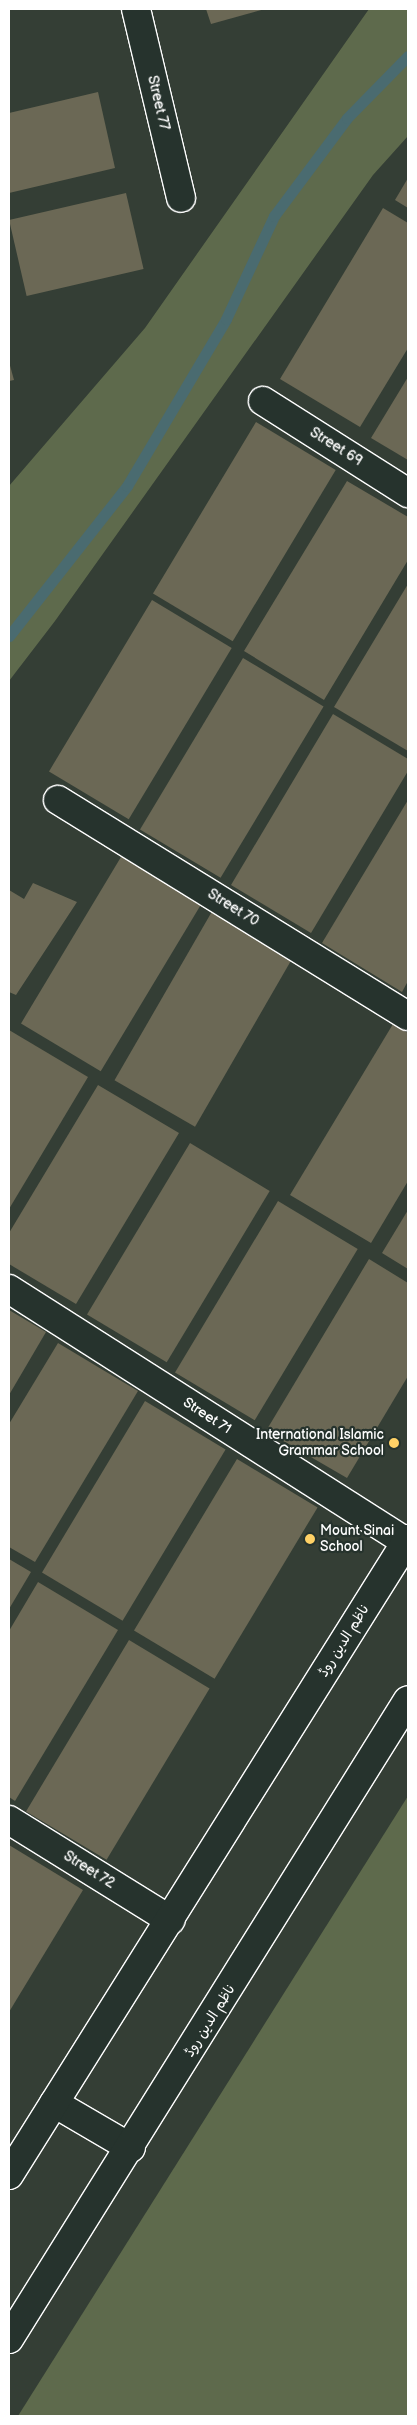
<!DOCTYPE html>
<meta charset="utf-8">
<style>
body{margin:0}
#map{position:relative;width:417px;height:2425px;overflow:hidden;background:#343e35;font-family:"Balsamiq Sans","Playpen Sans Arabic",sans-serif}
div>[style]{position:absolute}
.green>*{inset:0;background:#5e6a4c}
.stream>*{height:11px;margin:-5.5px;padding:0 5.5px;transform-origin:5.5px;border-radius:5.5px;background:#4a6b70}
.building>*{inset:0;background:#6b6855;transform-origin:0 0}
.roads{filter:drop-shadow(1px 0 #fff) drop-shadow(-1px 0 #fff) drop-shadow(0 1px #fff) drop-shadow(0 -1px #fff)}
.street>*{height:28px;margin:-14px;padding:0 14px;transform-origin:14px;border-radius:14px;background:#26332d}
.primary>*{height:28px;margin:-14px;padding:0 14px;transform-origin:14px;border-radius:14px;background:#26332d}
.dots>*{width:14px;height:14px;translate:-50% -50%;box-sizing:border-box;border:2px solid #26332d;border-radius:50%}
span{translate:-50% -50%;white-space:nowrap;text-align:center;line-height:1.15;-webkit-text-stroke:4.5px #26332d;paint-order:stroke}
.street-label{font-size:14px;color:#fff}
.poi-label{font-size:14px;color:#fff}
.right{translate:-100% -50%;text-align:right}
.left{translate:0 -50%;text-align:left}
.frame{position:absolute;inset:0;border:10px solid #fff;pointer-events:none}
</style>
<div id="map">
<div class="green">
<div style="clip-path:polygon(369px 9px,408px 9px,408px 136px,373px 175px,55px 621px,9px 681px,9px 486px,145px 328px)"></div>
<div style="clip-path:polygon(408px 1796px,408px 2416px,18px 2416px)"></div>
</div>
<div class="stream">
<div style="left:9px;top:636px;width:191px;rotate:-51.8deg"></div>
<div style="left:127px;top:486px;width:194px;rotate:-59.3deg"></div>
<div style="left:226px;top:319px;width:114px;rotate:-65deg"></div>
<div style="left:274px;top:216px;width:122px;rotate:-53.3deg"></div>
<div style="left:347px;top:118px;width:87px;rotate:-45.5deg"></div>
</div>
<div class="building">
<div style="clip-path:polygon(206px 9px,265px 9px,211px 24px)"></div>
<div style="clip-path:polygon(98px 92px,115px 168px,9px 193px,9px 113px)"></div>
<div style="clip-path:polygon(408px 178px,408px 208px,395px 200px)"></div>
<div style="left:126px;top:193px;width:78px;height:120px;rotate:77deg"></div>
<div style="clip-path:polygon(383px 208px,408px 223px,408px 348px,360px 427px,280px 379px)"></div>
<div style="clip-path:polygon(9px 362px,14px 380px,9px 381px)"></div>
<div style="clip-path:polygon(408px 377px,408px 460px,371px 438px)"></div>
<div style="left:256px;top:422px;width:93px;height:200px;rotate:31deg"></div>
<div style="clip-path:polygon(347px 481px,408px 517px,408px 560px,324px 700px,244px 651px)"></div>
<div style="clip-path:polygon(408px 584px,408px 751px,334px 707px)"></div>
<div style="left:152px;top:600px;width:93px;height:200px;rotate:31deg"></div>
<div style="left:243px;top:658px;width:94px;height:200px;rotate:31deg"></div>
<div style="clip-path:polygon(333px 714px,408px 759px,408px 771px,311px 933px,231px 885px)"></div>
<div style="clip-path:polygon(408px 800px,408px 981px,402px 992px,322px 943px)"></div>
<div style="left:124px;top:852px;width:93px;height:200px;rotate:31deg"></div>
<div style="clip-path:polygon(33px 883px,77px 902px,16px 995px,9px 992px,9px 890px,24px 899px)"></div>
<div style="left:214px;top:908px;width:93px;height:199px;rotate:30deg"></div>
<div style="clip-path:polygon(393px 1024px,408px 1033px,408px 1181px,371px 1243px,290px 1195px)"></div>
<div style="clip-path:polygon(9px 1030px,88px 1077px,9px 1209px)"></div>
<div style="clip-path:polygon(98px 1085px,179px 1133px,76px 1304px,9px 1264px,9px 1233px)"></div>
<div style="left:190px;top:1143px;width:93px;height:200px;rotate:31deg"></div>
<div style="left:278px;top:1201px;width:93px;height:200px;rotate:31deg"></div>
<div style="clip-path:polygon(408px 1210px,408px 1269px,382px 1253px)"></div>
<div style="clip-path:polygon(369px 1259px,408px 1283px,408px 1376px,347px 1478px,266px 1431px)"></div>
<div style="clip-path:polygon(9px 1310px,46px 1332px,9px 1395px)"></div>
<div style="clip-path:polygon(58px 1343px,138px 1391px,35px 1562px,9px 1547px,9px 1424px)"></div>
<div style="left:145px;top:1401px;width:94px;height:200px;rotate:31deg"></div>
<div style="left:237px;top:1459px;width:94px;height:200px;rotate:31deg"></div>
<div style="clip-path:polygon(9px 1559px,31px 1572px,9px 1609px)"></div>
<div style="clip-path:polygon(38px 1582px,118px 1630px,15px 1801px,9px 1797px,9px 1631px)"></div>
<div style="left:129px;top:1640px;width:94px;height:200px;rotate:31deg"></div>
<div style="clip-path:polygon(9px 1845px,83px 1890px,9px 2012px)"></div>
</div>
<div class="roads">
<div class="street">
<div style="left:136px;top:9px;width:194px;rotate:76.6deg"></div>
<div style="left:263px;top:401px;width:172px;rotate:32.4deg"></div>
<div style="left:58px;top:800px;width:411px;rotate:31.7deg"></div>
<div style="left:9px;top:1289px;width:471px;rotate:32.5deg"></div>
<div style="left:9px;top:1820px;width:190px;rotate:31.8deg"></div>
</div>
<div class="primary">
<div style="left:54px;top:2103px;width:89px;rotate:30.3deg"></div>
<div style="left:9px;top:2175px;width:751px;rotate:-57.9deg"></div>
<div style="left:9px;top:2339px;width:753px;rotate:-58.02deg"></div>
</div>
</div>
<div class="dots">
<div style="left:394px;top:1443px;background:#ffd166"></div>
<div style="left:310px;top:1539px;background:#ffd166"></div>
</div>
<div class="street-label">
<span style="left:158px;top:103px;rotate:77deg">Street 77</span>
<span style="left:336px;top:447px;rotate:32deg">Street 69</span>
<span style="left:233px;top:908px;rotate:32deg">Street 70</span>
<span style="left:207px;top:1416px;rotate:33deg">Street 71</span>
<span style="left:344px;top:1641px;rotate:-58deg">ناظم الدین روڈ</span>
<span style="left:89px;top:1870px;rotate:32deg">Street 72</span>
<span style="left:210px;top:2021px;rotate:-58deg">ناظم الدین روڈ</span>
</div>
<div class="poi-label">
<span class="right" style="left:384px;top:1443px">International Islamic<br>Grammar School</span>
<span class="left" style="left:320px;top:1539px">Mount Sinai<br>School</span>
</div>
<div class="frame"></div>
</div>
